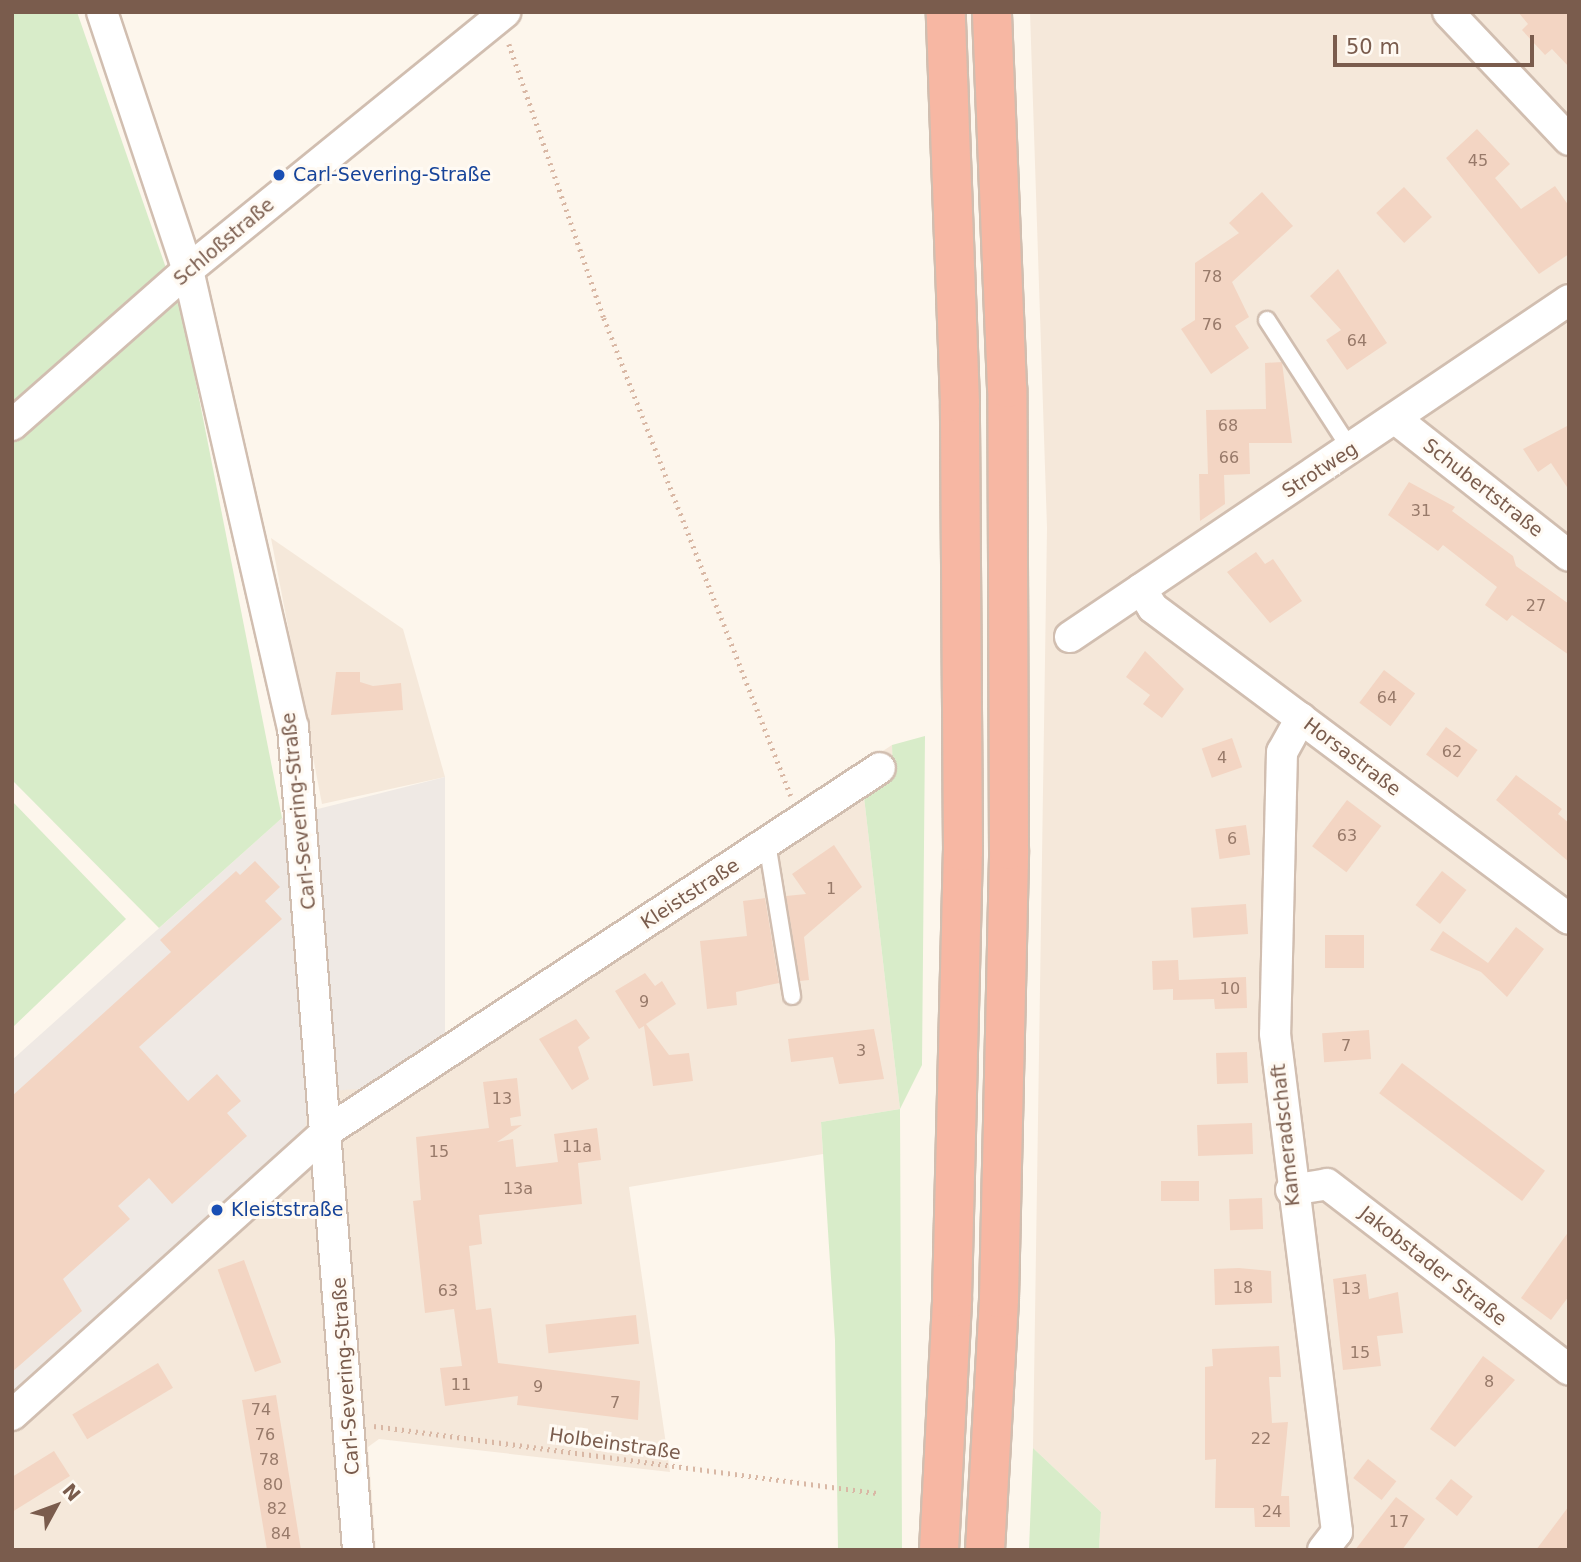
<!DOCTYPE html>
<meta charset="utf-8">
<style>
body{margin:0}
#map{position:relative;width:1581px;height:1562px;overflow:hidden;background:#fdf6ec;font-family:"DejaVu Sans",sans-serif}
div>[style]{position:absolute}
.residential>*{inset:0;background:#f5e8da}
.industrial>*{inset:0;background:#efe9e4}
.green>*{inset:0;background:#d8ecc9}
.building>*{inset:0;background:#f3d5c3;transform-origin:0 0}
.path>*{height:4.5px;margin-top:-2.25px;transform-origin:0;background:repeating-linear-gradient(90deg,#d9b8a5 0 2px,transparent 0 7px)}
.roads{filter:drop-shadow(2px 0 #d1beb0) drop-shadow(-2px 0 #d1beb0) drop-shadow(0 2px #d1beb0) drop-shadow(0 -2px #d1beb0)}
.lane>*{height:16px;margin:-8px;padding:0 8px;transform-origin:8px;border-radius:8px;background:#fff}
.street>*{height:30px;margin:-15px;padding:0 15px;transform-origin:15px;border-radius:15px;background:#fff}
.highway>*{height:38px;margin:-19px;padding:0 19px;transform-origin:19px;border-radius:19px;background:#f7b7a3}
.dots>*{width:19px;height:19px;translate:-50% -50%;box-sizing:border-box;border:4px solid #fffaf3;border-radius:50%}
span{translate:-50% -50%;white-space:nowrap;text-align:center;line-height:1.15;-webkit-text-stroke:6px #fffaf3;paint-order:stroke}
.number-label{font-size:16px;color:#987a6a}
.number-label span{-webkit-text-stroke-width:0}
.transit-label{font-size:19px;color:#164399}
.left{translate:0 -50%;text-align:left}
.street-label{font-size:19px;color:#7a5c4d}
.frame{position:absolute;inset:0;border:14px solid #7a5c4d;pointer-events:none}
.north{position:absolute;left:21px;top:1471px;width:70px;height:70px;-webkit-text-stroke:5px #fffaf3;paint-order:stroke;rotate:49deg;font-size:19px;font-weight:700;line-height:28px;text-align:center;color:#7a5c4d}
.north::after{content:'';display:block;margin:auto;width:24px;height:32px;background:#7a5c4d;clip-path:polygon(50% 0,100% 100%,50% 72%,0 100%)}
.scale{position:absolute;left:1333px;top:35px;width:201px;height:32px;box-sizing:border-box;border:4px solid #7a5c4d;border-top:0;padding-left:9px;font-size:21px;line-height:24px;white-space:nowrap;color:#7a5c4d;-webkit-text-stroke:5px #fffaf3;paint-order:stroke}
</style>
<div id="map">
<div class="residential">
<div style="clip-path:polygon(1030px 12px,1569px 12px,1569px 1550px,1099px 1550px,1101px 1512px,1033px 1448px,1047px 528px)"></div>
<div style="clip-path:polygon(271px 538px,403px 629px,445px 777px,322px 804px)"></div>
<div style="clip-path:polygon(892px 745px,893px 776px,864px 797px,900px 1109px,821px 1122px,823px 1154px,629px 1187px,670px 1472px,379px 1439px,368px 1447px,376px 1550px,12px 1550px,12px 1397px,306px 1125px,306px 1092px,445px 1037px)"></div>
</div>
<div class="industrial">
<div style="clip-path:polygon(445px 777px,445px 1037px,361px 1089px,306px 1092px,306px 1125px,294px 1140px,12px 1397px,12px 1060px,282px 818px)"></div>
</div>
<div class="green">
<div style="clip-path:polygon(12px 12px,77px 12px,183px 317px,282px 818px,159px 928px,12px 780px)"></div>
<div style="clip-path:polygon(925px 736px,922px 1065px,900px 1109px,902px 1550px,838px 1550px,835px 1340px,821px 1122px,900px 1109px,864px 797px,893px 775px,892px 745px)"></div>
<div style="clip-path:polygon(12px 801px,126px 919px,12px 1028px)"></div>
<div style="clip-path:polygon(1033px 1448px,1101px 1512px,1099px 1550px,1029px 1550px)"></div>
</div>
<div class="building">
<div style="clip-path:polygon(1518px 12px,1569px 12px,1569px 67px,1552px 49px,1545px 55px,1522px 30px,1528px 24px)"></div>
<div style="clip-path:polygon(1477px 129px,1510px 164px,1495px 178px,1521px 209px,1555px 186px,1569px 206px,1569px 254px,1539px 274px,1446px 158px)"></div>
<div style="left:1404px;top:187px;width:41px;height:38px;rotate:47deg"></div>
<div style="clip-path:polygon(1262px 192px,1293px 226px,1232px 282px,1249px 317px,1235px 326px,1249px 348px,1211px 374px,1181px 329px,1195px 320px,1195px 263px,1239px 233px,1229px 223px)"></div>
<div style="clip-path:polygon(1338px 269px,1387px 343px,1347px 370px,1326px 340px,1341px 330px,1310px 296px)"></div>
<div style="clip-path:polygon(1282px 362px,1292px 443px,1249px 443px,1250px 474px,1224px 475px,1225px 504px,1200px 521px,1199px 474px,1208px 474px,1206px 410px,1266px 409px,1265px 363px)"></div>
<div style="clip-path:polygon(1569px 425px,1569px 490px,1551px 463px,1538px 472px,1523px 449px)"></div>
<div style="clip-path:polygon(1409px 482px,1455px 507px,1452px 511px,1513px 556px,1516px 566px,1569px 604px,1569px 655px,1512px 615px,1507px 621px,1485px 605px,1497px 587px,1443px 545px,1438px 551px,1388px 515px)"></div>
<div style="clip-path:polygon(1256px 552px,1265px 564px,1273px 559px,1302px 601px,1270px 623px,1227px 572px)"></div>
<div style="clip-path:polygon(1145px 651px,1184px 689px,1162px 718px,1143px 704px,1150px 695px,1126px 677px)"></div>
<div style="left:1384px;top:670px;width:39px;height:41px;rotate:37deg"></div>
<div style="clip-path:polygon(336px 672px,360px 672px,360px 682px,373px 686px,401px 683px,403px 710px,331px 715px)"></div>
<div style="left:1446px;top:727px;width:39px;height:34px;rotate:36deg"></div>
<div style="left:1232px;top:738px;width:31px;height:32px;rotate:71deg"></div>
<div style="clip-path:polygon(1516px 775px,1562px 809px,1558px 814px,1569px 823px,1569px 862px,1496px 800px)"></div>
<div style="left:1347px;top:800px;width:43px;height:58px;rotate:37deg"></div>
<div style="left:1246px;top:825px;width:30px;height:31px;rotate:82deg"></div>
<div style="clip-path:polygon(834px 845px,862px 887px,804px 937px,809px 980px,800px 981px,786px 896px,806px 894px,792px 874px)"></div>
<div style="clip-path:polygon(255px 861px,280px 887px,265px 901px,282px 919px,139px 1047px,188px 1101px,217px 1074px,241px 1101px,227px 1113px,247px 1136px,172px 1204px,149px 1178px,118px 1206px,130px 1219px,63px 1279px,82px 1311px,12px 1372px,12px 1096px,171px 952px,160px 940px,236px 871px,240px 875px)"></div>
<div style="left:1442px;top:871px;width:31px;height:43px;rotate:38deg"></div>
<div style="clip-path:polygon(765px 898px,779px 983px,736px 992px,737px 1005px,707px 1009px,700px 941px,747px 936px,743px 901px)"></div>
<div style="left:1246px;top:904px;width:30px;height:55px;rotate:86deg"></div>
<div style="clip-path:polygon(1516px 927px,1544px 949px,1507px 997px,1481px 972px,1430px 950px,1443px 931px,1488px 963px)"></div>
<div style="left:1325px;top:935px;width:39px;height:33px"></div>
<div style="clip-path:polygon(1178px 960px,1179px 980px,1246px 977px,1247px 1008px,1215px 1009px,1214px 999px,1173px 1000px,1173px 989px,1153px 990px,1152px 961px)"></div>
<div style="clip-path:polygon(645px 973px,655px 986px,662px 981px,676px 1004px,646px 1024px,669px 1055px,689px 1053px,693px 1081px,653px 1086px,644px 1026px,639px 1029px,615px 991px)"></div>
<div style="clip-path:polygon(576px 1019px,590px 1038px,578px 1047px,589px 1079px,572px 1090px,539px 1039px)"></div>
<div style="clip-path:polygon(874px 1029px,884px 1079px,839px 1084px,833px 1057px,791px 1062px,788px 1039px)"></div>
<div style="left:1369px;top:1030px;width:29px;height:47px;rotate:86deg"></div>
<div style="left:1247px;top:1052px;width:31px;height:31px;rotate:88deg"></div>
<div style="left:1402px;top:1063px;width:179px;height:38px;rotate:37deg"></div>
<div style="clip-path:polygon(517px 1078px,521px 1116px,510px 1118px,511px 1126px,522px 1125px,497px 1142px,513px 1139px,516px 1167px,558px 1162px,554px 1134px,597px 1128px,601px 1160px,578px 1163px,582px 1204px,479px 1215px,482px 1244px,469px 1246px,476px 1310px,491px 1308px,498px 1363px,640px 1381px,638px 1420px,517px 1405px,518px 1396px,445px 1406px,440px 1368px,462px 1366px,454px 1309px,425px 1313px,413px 1201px,421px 1200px,416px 1137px,489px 1128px,483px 1082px)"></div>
<div style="left:1252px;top:1123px;width:31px;height:55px;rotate:88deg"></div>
<div style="left:1199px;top:1181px;width:20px;height:38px;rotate:90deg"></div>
<div style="left:1262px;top:1198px;width:31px;height:33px;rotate:88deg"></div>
<div style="clip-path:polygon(1569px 1231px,1569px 1296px,1551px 1320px,1521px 1298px)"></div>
<div style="left:244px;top:1260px;width:109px;height:28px;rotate:70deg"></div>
<div style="clip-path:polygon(1239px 1268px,1271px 1271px,1272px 1303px,1215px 1305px,1214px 1269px)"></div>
<div style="clip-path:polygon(1366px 1274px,1369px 1299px,1398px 1292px,1403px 1333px,1377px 1336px,1381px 1366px,1343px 1370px,1333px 1279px)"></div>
<div style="left:636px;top:1315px;width:29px;height:91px;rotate:84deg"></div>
<div style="clip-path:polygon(1279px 1346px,1281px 1377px,1269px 1377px,1272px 1423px,1288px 1422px,1281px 1496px,1289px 1496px,1290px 1527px,1255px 1527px,1254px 1508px,1215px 1508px,1216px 1459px,1205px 1460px,1205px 1367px,1213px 1366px,1212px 1349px)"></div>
<div style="clip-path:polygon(1483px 1356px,1515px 1380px,1455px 1447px,1430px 1429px)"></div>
<div style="left:158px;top:1363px;width:29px;height:100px;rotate:59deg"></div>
<div style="clip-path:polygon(276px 1395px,284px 1444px,301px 1550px,267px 1550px,242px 1400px)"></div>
<div style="clip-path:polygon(54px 1451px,70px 1476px,12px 1512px,12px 1477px)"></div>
<div style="left:1368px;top:1459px;width:36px;height:24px;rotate:38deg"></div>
<div style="left:1451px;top:1479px;width:28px;height:25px;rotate:39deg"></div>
<div style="clip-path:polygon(1396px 1497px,1425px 1519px,1402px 1550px,1355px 1550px)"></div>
<div style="clip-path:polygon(1569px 1506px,1569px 1550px,1536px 1550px)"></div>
</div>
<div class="path">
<div style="left:509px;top:44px;width:290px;rotate:70.9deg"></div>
<div style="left:604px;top:318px;width:513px;rotate:68.63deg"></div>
<div style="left:374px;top:1426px;width:507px;rotate:7.59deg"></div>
</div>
<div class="roads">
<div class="lane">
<div style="left:1267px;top:320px;width:155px;rotate:57.1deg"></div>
<div style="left:767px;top:843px;width:155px;rotate:80.7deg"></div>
</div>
<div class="street">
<div style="left:102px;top:12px;width:272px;rotate:71.6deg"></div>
<div style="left:188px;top:270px;width:469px;rotate:77.1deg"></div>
<div style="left:293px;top:727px;width:826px;rotate:85.48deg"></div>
<div style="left:1448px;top:12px;width:176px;rotate:46.6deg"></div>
<div style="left:1397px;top:420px;width:219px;rotate:38.3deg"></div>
<div style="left:12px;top:425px;width:235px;rotate:-41.4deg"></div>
<div style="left:188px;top:270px;width:409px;rotate:-39.1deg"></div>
<div style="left:1141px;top:589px;width:22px;rotate:58deg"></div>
<div style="left:1153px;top:608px;width:519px;rotate:36.78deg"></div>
<div style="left:1070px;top:637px;width:602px;rotate:-34.03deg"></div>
<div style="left:1301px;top:718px;width:39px;rotate:119deg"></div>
<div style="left:1282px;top:752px;width:282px;rotate:91.4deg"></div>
<div style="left:1275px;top:1034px;width:502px;rotate:82.9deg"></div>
<div style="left:1337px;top:1532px;width:23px;rotate:128deg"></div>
<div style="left:1291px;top:1190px;width:36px;rotate:-9deg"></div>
<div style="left:1327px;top:1184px;width:305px;rotate:37.5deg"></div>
<div style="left:12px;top:1415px;width:426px;rotate:-42deg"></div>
<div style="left:329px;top:1130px;width:659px;rotate:-33.3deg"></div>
</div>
<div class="highway">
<div style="left:939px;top:1550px;width:252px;rotate:-87deg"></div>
<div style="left:952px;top:1298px;width:447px;rotate:-88.6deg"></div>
<div style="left:963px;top:851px;width:448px;rotate:-90.4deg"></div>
<div style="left:960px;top:403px;width:391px;rotate:-92.1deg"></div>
<div style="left:985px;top:1550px;width:252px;rotate:-86.8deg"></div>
<div style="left:999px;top:1298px;width:448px;rotate:-88.7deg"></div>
<div style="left:1009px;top:850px;width:462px;rotate:-90.2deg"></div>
<div style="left:1007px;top:388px;width:376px;rotate:-92.3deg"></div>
</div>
</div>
<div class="dots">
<div style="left:279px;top:175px;background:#1a4fb4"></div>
<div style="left:217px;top:1210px;background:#1a4fb4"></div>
</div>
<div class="number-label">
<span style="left:1478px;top:161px">45</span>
<span style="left:1212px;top:277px">78</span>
<span style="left:1212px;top:325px">76</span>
<span style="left:1357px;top:341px">64</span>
<span style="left:1228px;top:426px">68</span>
<span style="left:1229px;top:458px">66</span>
<span style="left:1421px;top:511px">31</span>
<span style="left:1536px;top:606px">27</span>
<span style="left:1387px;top:698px">64</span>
<span style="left:1452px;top:752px">62</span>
<span style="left:1222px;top:758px">4</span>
<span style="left:1347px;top:836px">63</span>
<span style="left:1232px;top:839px">6</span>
<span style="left:831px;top:889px">1</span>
<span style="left:1230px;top:989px">10</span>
<span style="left:644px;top:1002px">9</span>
<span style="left:1346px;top:1046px">7</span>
<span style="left:861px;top:1051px">3</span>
<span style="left:502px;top:1099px">13</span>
<span style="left:577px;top:1147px">11a</span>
<span style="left:439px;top:1152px">15</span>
<span style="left:518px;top:1189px">13a</span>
<span style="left:1243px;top:1288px">18</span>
<span style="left:1351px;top:1289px">13</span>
<span style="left:448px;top:1291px">63</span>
<span style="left:1360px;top:1353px">15</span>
<span style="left:1489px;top:1382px">8</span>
<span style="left:461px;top:1385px">11</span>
<span style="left:538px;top:1387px">9</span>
<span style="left:615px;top:1403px">7</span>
<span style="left:261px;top:1410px">74</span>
<span style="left:265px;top:1435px">76</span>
<span style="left:1261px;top:1439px">22</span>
<span style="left:269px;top:1460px">78</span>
<span style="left:273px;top:1485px">80</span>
<span style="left:277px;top:1509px">82</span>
<span style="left:1272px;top:1512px">24</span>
<span style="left:1399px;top:1522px">17</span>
<span style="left:281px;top:1534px">84</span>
</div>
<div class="transit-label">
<span class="left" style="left:293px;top:175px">Carl-Severing-Straße</span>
<span class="left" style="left:231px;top:1210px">Kleiststraße</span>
</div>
<div class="street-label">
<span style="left:224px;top:242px;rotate:-40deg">Schloßstraße</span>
<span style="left:1320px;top:470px;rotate:-33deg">Strotweg</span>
<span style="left:1483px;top:488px;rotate:38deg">Schubertstraße</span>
<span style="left:1352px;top:757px;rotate:37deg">Horsastraße</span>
<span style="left:299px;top:811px;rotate:-96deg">Carl-Severing-Straße</span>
<span style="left:690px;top:894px;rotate:-33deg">Kleiststraße</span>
<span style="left:1286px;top:1135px;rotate:-96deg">Kameradschaft</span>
<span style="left:1433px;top:1266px;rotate:38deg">Jakobstader Straße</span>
<span style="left:346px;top:1376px;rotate:-94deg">Carl-Severing-Straße</span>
<span style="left:615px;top:1444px;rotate:8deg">Holbeinstraße</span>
</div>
<div class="frame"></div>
<div class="north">N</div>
<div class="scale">50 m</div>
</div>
